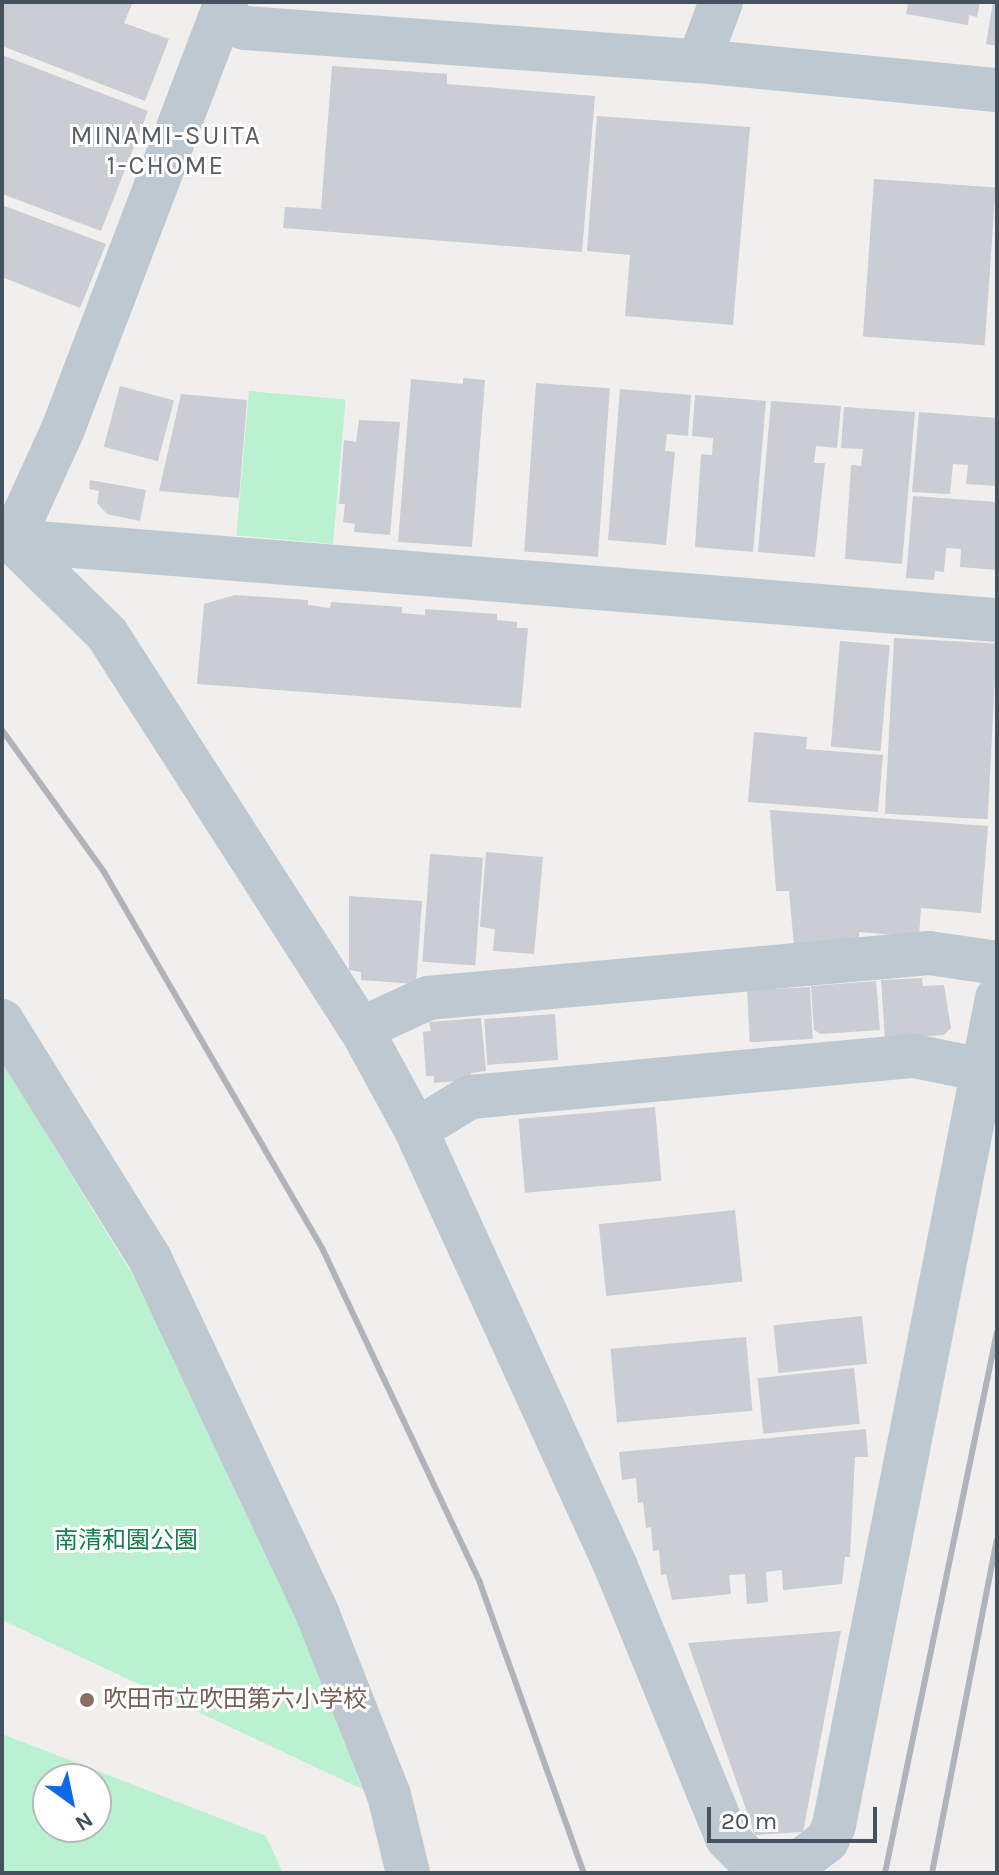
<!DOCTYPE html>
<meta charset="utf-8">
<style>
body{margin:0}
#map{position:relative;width:999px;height:1875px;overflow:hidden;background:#f1eeee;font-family:Karla,"Noto Sans JP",sans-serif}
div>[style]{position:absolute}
.green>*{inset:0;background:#baf1d1;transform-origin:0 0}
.building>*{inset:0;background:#cacdd3;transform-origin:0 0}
.minor>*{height:44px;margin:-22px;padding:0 22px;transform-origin:22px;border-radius:22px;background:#bec8d1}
.rail>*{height:6px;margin:-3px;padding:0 3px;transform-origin:3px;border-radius:3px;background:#b0b3b9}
.dots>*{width:22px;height:22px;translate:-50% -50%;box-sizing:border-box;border:4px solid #fff;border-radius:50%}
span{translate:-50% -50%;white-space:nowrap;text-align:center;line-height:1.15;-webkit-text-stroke:6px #fff;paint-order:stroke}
.park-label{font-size:24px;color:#12814d}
.education-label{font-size:24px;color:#785e54}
.left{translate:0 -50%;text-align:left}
.neighbourhood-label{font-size:26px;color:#5a5e63;letter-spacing:2px}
.frame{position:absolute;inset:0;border:4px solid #45515c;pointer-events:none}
.north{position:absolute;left:32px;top:1763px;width:80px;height:80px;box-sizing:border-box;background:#fff;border:2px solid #b5b9be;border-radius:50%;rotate:147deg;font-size:22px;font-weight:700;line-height:32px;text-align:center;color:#45515c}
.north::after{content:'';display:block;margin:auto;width:28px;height:36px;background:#1068e9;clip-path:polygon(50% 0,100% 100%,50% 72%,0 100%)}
.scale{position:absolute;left:707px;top:1807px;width:170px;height:36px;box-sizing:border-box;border:4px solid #45515c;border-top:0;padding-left:10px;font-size:24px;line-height:28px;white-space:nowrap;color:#45515c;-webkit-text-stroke:6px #fff;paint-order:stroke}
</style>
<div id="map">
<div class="green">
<div style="left:249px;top:391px;width:97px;height:145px;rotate:5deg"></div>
<div style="clip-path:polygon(2px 1062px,132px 1274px,288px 1589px,362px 1789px,2px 1620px)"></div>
<div style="clip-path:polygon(evenodd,2px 1734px,266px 1836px,283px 1873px,2px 1873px,2px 1734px,48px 1779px,96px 1779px,96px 1827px,48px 1827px,48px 1779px)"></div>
</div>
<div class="building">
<div style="clip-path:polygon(2px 2px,133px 2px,124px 23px,169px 39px,145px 101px,2px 46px)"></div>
<div style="clip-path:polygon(902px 2px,980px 2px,977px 17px,969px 15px,968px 25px,906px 14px,908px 5px)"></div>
<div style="clip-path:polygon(993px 2px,997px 2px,997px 46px,986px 44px)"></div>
<div style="clip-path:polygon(2px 55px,148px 111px,101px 231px,2px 194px)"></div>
<div style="clip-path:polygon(332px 66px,447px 74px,447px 84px,595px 96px,582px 252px,283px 228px,285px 207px,321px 209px)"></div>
<div style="clip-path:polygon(597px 116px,750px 127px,733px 325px,625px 316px,630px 255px,587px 251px)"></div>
<div style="left:874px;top:179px;width:122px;height:158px;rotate:4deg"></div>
<div style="clip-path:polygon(2px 205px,106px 244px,80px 308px,2px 277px)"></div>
<div style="clip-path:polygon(463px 378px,485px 380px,472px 547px,398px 542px,411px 379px,463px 384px)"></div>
<div style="left:536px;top:383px;width:74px;height:169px;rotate:4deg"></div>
<div style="left:120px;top:386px;width:56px;height:63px;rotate:15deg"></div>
<div style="clip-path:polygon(620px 389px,691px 395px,688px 436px,667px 434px,665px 451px,675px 452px,666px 545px,608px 540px)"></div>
<div style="clip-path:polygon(181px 394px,247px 400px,239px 498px,159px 491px)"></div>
<div style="clip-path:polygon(695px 395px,766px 401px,753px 552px,695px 547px,701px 454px,712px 455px,713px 438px,692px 436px)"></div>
<div style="clip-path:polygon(771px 401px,841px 406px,837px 448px,816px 446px,814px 463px,825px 463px,815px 557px,758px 552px)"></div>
<div style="clip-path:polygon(844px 407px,915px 412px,902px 564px,845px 559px,851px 465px,861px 466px,863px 449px,841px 448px)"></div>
<div style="clip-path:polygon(919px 412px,997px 418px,997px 486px,966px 484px,968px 465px,953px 464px,950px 494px,912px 492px)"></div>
<div style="clip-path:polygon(359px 420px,400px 422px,390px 535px,354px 532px,355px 524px,343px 522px,345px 504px,339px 504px,344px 440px,356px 442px)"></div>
<div style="clip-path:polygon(90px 480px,146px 490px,140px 521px,107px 514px,97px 503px,99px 491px,89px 489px)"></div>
<div style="clip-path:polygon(913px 496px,997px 502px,997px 570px,960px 567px,961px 549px,946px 548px,944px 572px,935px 571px,934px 580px,906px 578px)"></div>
<div style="clip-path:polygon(235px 595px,308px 600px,308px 605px,330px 608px,331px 602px,402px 607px,402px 613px,425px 615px,425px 609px,497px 614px,497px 620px,517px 622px,517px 628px,528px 628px,521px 708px,197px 684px,204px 604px)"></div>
<div style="left:894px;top:638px;width:103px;height:176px;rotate:3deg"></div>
<div style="left:840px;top:641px;width:50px;height:106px;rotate:5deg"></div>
<div style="clip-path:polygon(754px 732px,807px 737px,806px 749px,883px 755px,878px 812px,748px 802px)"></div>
<div style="clip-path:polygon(770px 810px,988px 826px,981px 913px,921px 908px,919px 937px,859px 932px,859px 941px,794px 946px,789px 891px,776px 891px)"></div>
<div style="clip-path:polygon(486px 852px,543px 857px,534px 954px,493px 951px,495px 929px,480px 927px)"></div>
<div style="left:430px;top:854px;width:53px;height:108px;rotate:4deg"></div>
<div style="clip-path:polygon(349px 896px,422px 901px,416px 984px,361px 980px,361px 972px,349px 970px)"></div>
<div style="clip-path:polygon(922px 978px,923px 986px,944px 985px,951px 1028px,944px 1035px,885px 1040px,881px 980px)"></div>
<div style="clip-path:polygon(876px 981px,880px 1030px,821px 1034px,814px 1030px,811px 986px)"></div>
<div style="left:810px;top:987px;width:52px;height:63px;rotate:87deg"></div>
<div style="left:555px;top:1014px;width:46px;height:71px;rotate:86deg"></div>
<div style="clip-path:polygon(481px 1018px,486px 1071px,471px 1073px,472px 1080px,434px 1083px,434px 1076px,426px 1076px,423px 1032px,431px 1031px,429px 1022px)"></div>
<div style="left:655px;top:1107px;width:74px;height:137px;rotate:85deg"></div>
<div style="left:735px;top:1210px;width:72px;height:137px;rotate:84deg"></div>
<div style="left:862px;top:1316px;width:48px;height:89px;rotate:84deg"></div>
<div style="left:746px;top:1337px;width:74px;height:136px;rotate:85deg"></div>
<div style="left:854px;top:1368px;width:56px;height:97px;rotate:84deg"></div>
<div style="clip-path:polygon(866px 1429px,868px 1457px,855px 1457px,850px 1557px,845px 1557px,842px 1584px,783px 1590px,782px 1570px,766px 1572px,768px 1602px,747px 1604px,745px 1574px,729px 1575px,731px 1594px,672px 1600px,666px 1574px,661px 1575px,659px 1550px,653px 1551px,651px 1527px,646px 1528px,643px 1502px,638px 1503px,636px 1478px,622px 1480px,619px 1452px)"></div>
<div style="clip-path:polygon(841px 1631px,803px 1832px,755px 1835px,688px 1643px)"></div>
</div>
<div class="minor">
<div style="left:219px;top:20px;width:27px;rotate:17deg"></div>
<div style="left:245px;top:28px;width:455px;rotate:4.2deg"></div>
<div style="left:699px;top:61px;width:299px;rotate:5.6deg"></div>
<div style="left:699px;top:61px;width:63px;rotate:-69.6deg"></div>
<div style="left:2px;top:531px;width:147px;rotate:44.4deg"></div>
<div style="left:107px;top:634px;width:470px;rotate:57.3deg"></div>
<div style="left:361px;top:1029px;width:115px;rotate:61.4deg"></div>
<div style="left:416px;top:1130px;width:481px;rotate:65.4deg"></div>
<div style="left:616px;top:1567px;width:293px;rotate:67.7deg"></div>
<div style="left:727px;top:1838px;width:33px;rotate:45deg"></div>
<div style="left:750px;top:1861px;width:23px;rotate:10deg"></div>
<div style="left:773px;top:1865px;width:26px;rotate:-7deg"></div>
<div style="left:799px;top:1862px;width:35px;rotate:-37deg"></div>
<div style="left:827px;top:1841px;width:17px;rotate:-66deg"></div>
<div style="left:834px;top:1825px;width:843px;rotate:-78.85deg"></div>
<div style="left:12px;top:541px;width:988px;rotate:4.59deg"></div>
<div style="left:12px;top:541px;width:123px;rotate:-65.5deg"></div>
<div style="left:63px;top:429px;width:457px;rotate:-69.1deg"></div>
<div style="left:2px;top:1021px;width:280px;rotate:58.1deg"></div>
<div style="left:150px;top:1259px;width:394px;rotate:64.7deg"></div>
<div style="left:318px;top:1615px;width:193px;rotate:68.5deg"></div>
<div style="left:389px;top:1795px;width:80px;rotate:76.3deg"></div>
<div style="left:361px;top:1029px;width:74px;rotate:-24.8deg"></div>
<div style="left:428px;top:998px;width:503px;rotate:-5.13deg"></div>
<div style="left:929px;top:953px;width:69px;rotate:8.4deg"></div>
<div style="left:416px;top:1130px;width:63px;rotate:-31.4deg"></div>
<div style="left:470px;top:1097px;width:446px;rotate:-5.3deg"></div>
<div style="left:914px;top:1056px;width:70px;rotate:11.5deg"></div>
</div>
<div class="rail">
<div style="left:2px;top:730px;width:175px;rotate:54.3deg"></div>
<div style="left:104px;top:872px;width:435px;rotate:59.9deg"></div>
<div style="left:322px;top:1248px;width:370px;rotate:64.7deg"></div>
<div style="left:480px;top:1583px;width:308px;rotate:70.3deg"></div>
<div style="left:885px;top:1873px;width:552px;rotate:-78.3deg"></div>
<div style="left:932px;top:1873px;width:339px;rotate:-79deg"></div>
</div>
<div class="dots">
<div style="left:87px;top:1700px;background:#8d6e63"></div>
</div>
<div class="park-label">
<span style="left:126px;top:1541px">南清和園公園</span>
</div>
<div class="education-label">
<span class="left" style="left:103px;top:1700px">吹田市立吹田第六小学校</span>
</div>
<div class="neighbourhood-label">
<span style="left:166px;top:151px">MINAMI-SUITA<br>1-CHOME</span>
</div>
<div class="frame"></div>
<div class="north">N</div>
<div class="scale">20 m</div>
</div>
